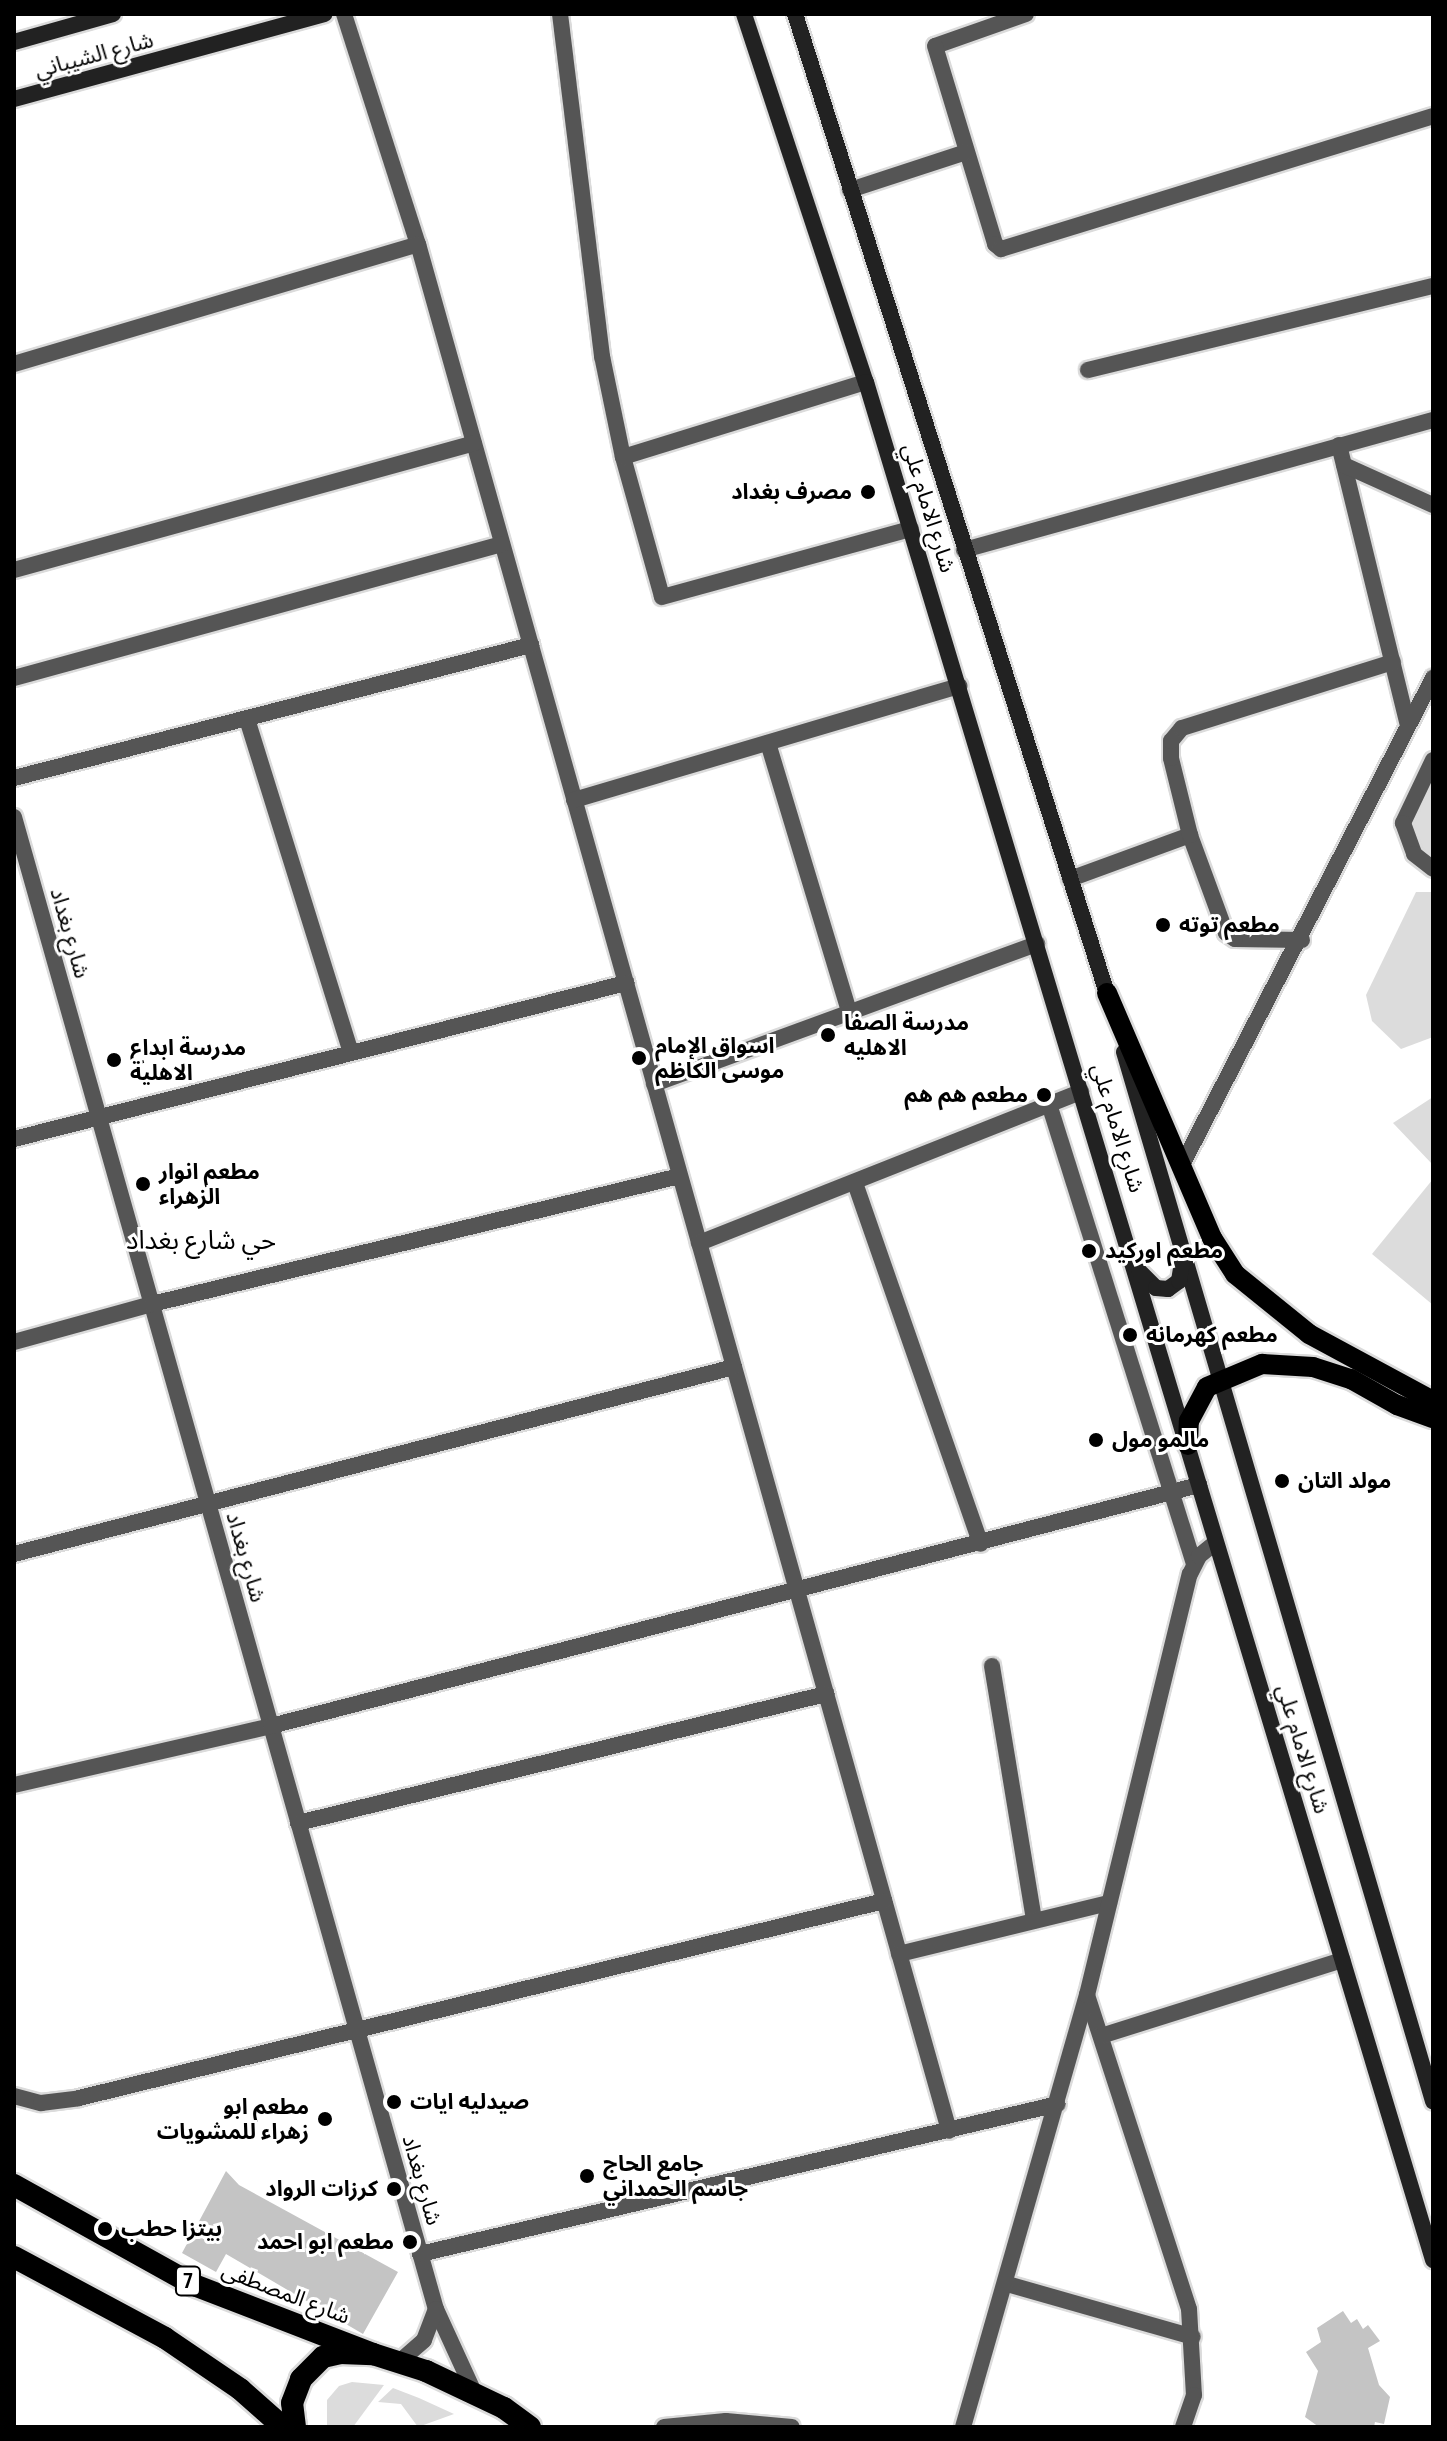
<!DOCTYPE html>
<meta charset="utf-8">
<style>
body{margin:0}
#map{position:relative;width:1447px;height:2441px;overflow:hidden;background:#fff;font-family:"Roboto Condensed","Noto Sans Arabic",sans-serif}
div>[style]{position:absolute}
.green>*{inset:0;background:#dcdcdc}
.building>*{inset:0;background:#c4c4c4}
.roads{filter:drop-shadow(2px 0 #dbdbdb) drop-shadow(-2px 0 #dbdbdb) drop-shadow(0 2px #dbdbdb) drop-shadow(0 -2px #dbdbdb)}
.pedestrian>*{height:16px;margin:-8px;padding:0 8px;transform-origin:8px;border-radius:8px;background:#555}
.minor>*{height:16px;margin:-8px;padding:0 8px;transform-origin:8px;border-radius:8px;background:#555}
.tertiary>*{height:16px;margin:-8px;padding:0 8px;transform-origin:8px;border-radius:8px;background:#555}
.secondary>*{height:16px;margin:-8px;padding:0 8px;transform-origin:8px;border-radius:8px;background:#222}
.primary>*{height:20px;margin:-10px;padding:0 10px;transform-origin:10px;border-radius:10px;background:#000}
.trunk>*{height:22px;margin:-11px;padding:0 11px;transform-origin:11px;border-radius:11px;background:#000}
.dots>*{width:22px;height:22px;translate:-50% -50%;box-sizing:border-box;border:4px solid #fff;border-radius:50%}
span{translate:-50% -50%;white-space:nowrap;text-align:center;line-height:1.15;-webkit-text-stroke:6px #fff;paint-order:stroke}
.shield-label span{padding:2px 6px;background:#fff;border:2px solid;border-radius:6px;-webkit-text-stroke-width:0}
.shield-label{font-size:20px;color:#000;font-weight:700}
.street-label{font-size:22px;color:#000}
.poi-label{font-size:22px;color:#000;font-weight:700}
.right{translate:-100% -50%;text-align:right}
.left{translate:0 -50%;text-align:left}
.quarter-label{font-size:26px;color:#000}
.frame{position:absolute;inset:0;border:16px solid #000;pointer-events:none}
</style>
<div id="map">
<div class="green">
<div style="clip-path:polygon(1433px 776px,1433px 861px,1422px 854px,1411px 825px)"></div>
<div style="clip-path:polygon(1416px 892px,1433px 892px,1433px 1037px,1401px 1049px,1372px 1021px,1366px 995px)"></div>
<div style="clip-path:polygon(1433px 1097px,1433px 1165px,1393px 1123px)"></div>
<div style="clip-path:polygon(1433px 1179px,1433px 1305px,1372px 1254px)"></div>
<div style="clip-path:polygon(352px 2382px,384px 2385px,353px 2427px,327px 2427px,327px 2400px,339px 2386px)"></div>
<div style="clip-path:polygon(393px 2388px,419px 2398px,454px 2414px,418px 2427px,401px 2404px,378px 2402px)"></div>
</div>
<div class="building">
<div style="clip-path:polygon(226px 2171px,239px 2185px,398px 2272px,363px 2334px,226px 2254px,216px 2272px,182px 2253px)"></div>
<div style="clip-path:polygon(1343px 2311px,1351px 2323px,1357px 2319px,1363px 2329px,1368px 2325px,1380px 2341px,1368px 2348px,1379px 2385px,1390px 2397px,1384px 2424px,1375px 2422px,1374px 2427px,1319px 2427px,1305px 2417px,1318px 2371px,1306px 2352px,1321px 2342px,1317px 2328px)"></div>
</div>
<div class="roads">
<div class="pedestrian">
<div style="left:1433px;top:760px;width:70px;rotate:115.5deg"></div>
<div style="left:1403px;top:823px;width:33px;rotate:70deg"></div>
<div style="left:1414px;top:854px;width:24px;rotate:38deg"></div>
</div>
<div class="minor">
<div style="left:344px;top:14px;width:242px;rotate:72.2deg"></div>
<div style="left:418px;top:244px;width:1960px;rotate:74.28deg"></div>
<div style="left:560px;top:14px;width:345px;rotate:83deg"></div>
<div style="left:602px;top:356px;width:103px;rotate:78.3deg"></div>
<div style="left:623px;top:457px;width:145px;rotate:74.4deg"></div>
<div style="left:662px;top:597px;width:258px;rotate:-15.3deg"></div>
<div style="left:1026px;top:14px;width:96px;rotate:160.6deg"></div>
<div style="left:935px;top:46px;width:207px;rotate:73.1deg"></div>
<div style="left:995px;top:244px;width:8px;rotate:40deg"></div>
<div style="left:1001px;top:249px;width:452px;rotate:-17.1deg"></div>
<div style="left:850px;top:190px;width:122px;rotate:-18.1deg"></div>
<div style="left:14px;top:364px;width:421px;rotate:-16.5deg"></div>
<div style="left:1088px;top:370px;width:355px;rotate:-13.7deg"></div>
<div style="left:1339px;top:445px;width:288px;rotate:76.2deg"></div>
<div style="left:623px;top:457px;width:254px;rotate:-17.2deg"></div>
<div style="left:1344px;top:465px;width:98px;rotate:24.2deg"></div>
<div style="left:964px;top:550px;width:487px;rotate:-15.5deg"></div>
<div style="left:14px;top:570px;width:477px;rotate:-15.4deg"></div>
<div style="left:14px;top:678px;width:506px;rotate:-15.35deg"></div>
<div style="left:247px;top:719px;width:349px;rotate:72.7deg"></div>
<div style="left:768px;top:743px;width:281px;rotate:73.2deg"></div>
<div style="left:14px;top:778px;width:534px;rotate:-14.43deg"></div>
<div style="left:574px;top:800px;width:402px;rotate:-16.5deg"></div>
<div style="left:14px;top:817px;width:1551px;rotate:74.21deg"></div>
<div style="left:436px;top:2309px;width:94px;rotate:65.4deg"></div>
<div style="left:1070px;top:879px;width:128px;rotate:-20.1deg"></div>
<div style="left:1302px;top:940px;width:67px;rotate:-179.1deg"></div>
<div style="left:1235px;top:939px;width:11px;rotate:-146deg"></div>
<div style="left:1226px;top:933px;width:104px;rotate:-110.2deg"></div>
<div style="left:1190px;top:835px;width:79px;rotate:-103.9deg"></div>
<div style="left:1171px;top:758px;width:17px;rotate:-90deg"></div>
<div style="left:1171px;top:741px;width:17px;rotate:-50deg"></div>
<div style="left:1182px;top:728px;width:221px;rotate:-17.4deg"></div>
<div style="left:654px;top:1084px;width:408px;rotate:-20.1deg"></div>
<div style="left:1049px;top:1104px;width:482px;rotate:72.5deg"></div>
<div style="left:14px;top:1139px;width:632px;rotate:-14.3deg"></div>
<div style="left:1183px;top:1163px;width:546px;rotate:-62.73deg"></div>
<div style="left:855px;top:1183px;width:382px;rotate:70.8deg"></div>
<div style="left:699px;top:1243px;width:411px;rotate:-21.6deg"></div>
<div style="left:14px;top:1342px;width:143px;rotate:-15.4deg"></div>
<div style="left:152px;top:1304px;width:543px;rotate:-13.63deg"></div>
<div style="left:14px;top:1554px;width:744px;rotate:-14.56deg"></div>
<div style="left:992px;top:1666px;width:258px;rotate:80.6deg"></div>
<div style="left:14px;top:1785px;width:264px;rotate:-12.9deg"></div>
<div style="left:271px;top:1726px;width:959px;rotate:-14.56deg"></div>
<div style="left:298px;top:1823px;width:544px;rotate:-13.73deg"></div>
<div style="left:899px;top:1954px;width:216px;rotate:-13.7deg"></div>
<div style="left:1087px;top:1995px;width:330px;rotate:72deg"></div>
<div style="left:1189px;top:2309px;width:86px;rotate:86.7deg"></div>
<div style="left:1194px;top:2395px;width:34px;rotate:109deg"></div>
<div style="left:1101px;top:2036px;width:253px;rotate:-17.5deg"></div>
<div style="left:14px;top:2096px;width:28px;rotate:15deg"></div>
<div style="left:41px;top:2103px;width:38px;rotate:-7deg"></div>
<div style="left:79px;top:2098px;width:829px;rotate:-13.75deg"></div>
<div style="left:420px;top:2254px;width:655px;rotate:-13.23deg"></div>
<div style="left:1007px;top:2284px;width:193px;rotate:15.9deg"></div>
<div style="left:399px;top:2362px;width:33px;rotate:-41deg"></div>
<div style="left:424px;top:2340px;width:33px;rotate:-69deg"></div>
</div>
<div class="tertiary">
<div style="left:664px;top:2427px;width:62px;rotate:-5.5deg"></div>
<div style="left:726px;top:2421px;width:66px;rotate:5.2deg"></div>
<div style="left:963px;top:2427px;width:449px;rotate:-74deg"></div>
<div style="left:1087px;top:1995px;width:433px;rotate:-76.3deg"></div>
<div style="left:1190px;top:1574px;width:20px;rotate:-63deg"></div>
<div style="left:1199px;top:1556px;width:21px;rotate:-39deg"></div>
</div>
<div class="secondary">
<div style="left:744px;top:14px;width:388px;rotate:71.7deg"></div>
<div style="left:866px;top:382px;width:1962px;rotate:73.2deg"></div>
<div style="left:795px;top:14px;width:1038px;rotate:72.33deg"></div>
<div style="left:14px;top:42px;width:103px;rotate:-15.8deg"></div>
<div style="left:14px;top:99px;width:322px;rotate:-15.3deg"></div>
<div style="left:1124px;top:1052px;width:1094px;rotate:73.59deg"></div>
<div style="left:1139px;top:1271px;width:24px;rotate:45deg"></div>
<div style="left:1156px;top:1288px;width:12px;rotate:5deg"></div>
<div style="left:1168px;top:1289px;width:14px;rotate:-36deg"></div>
<div style="left:1179px;top:1281px;width:18px;rotate:-81deg"></div>
</div>
<div class="primary">
<div style="left:1107px;top:993px;width:267px;rotate:66.8deg"></div>
<div style="left:1212px;top:1238px;width:43px;rotate:57.4deg"></div>
<div style="left:1235px;top:1274px;width:95px;rotate:39deg"></div>
<div style="left:1309px;top:1334px;width:141px;rotate:28.4deg"></div>
<div style="left:1188px;top:1445px;width:24px;rotate:-88deg"></div>
<div style="left:1189px;top:1421px;width:38px;rotate:-62deg"></div>
<div style="left:1207px;top:1387px;width:60px;rotate:-22.7deg"></div>
<div style="left:1262px;top:1364px;width:51px;rotate:3.4deg"></div>
<div style="left:1313px;top:1367px;width:40px;rotate:18deg"></div>
<div style="left:1351px;top:1379px;width:53px;rotate:29.5deg"></div>
<div style="left:1397px;top:1405px;width:38px;rotate:20deg"></div>
</div>
<div class="trunk">
<div style="left:14px;top:2185px;width:206px;rotate:29.1deg"></div>
<div style="left:194px;top:2285px;width:192px;rotate:21.1deg"></div>
<div style="left:14px;top:2257px;width:171px;rotate:28.2deg"></div>
<div style="left:165px;top:2338px;width:91px;rotate:34.2deg"></div>
<div style="left:240px;top:2389px;width:57px;rotate:41.5deg"></div>
<div style="left:295px;top:2427px;width:24px;rotate:-97deg"></div>
<div style="left:292px;top:2403px;width:26px;rotate:-69deg"></div>
<div style="left:301px;top:2379px;width:31px;rotate:-45deg"></div>
<div style="left:323px;top:2357px;width:17px;rotate:-13deg"></div>
<div style="left:340px;top:2353px;width:33px;rotate:2deg"></div>
<div style="left:373px;top:2354px;width:56px;rotate:17.8deg"></div>
<div style="left:426px;top:2371px;width:86px;rotate:25.4deg"></div>
<div style="left:504px;top:2408px;width:32px;rotate:36deg"></div>
</div>
</div>
<div class="dots">
<div style="left:868px;top:492px;background:#000"></div>
<div style="left:1163px;top:925px;background:#000"></div>
<div style="left:828px;top:1035px;background:#000"></div>
<div style="left:639px;top:1058px;background:#000"></div>
<div style="left:114px;top:1060px;background:#000"></div>
<div style="left:1044px;top:1095px;background:#000"></div>
<div style="left:143px;top:1184px;background:#000"></div>
<div style="left:1089px;top:1251px;background:#000"></div>
<div style="left:1130px;top:1335px;background:#000"></div>
<div style="left:1096px;top:1440px;background:#000"></div>
<div style="left:1282px;top:1481px;background:#000"></div>
<div style="left:394px;top:2102px;background:#000"></div>
<div style="left:325px;top:2119px;background:#000"></div>
<div style="left:587px;top:2176px;background:#000"></div>
<div style="left:394px;top:2189px;background:#000"></div>
<div style="left:105px;top:2229px;background:#000"></div>
<div style="left:410px;top:2242px;background:#000"></div>
</div>
<div class="shield-label">
<span style="left:188px;top:2281px">7</span>
</div>
<div class="street-label">
<span style="left:94px;top:55px;rotate:-15deg">شارع الشيباني</span>
<span style="left:929px;top:508px;rotate:73deg">شارع الامام علي</span>
<span style="left:70px;top:933px;rotate:74deg">شارع بغداد</span>
<span style="left:1118px;top:1128px;rotate:73deg">شارع الامام علي</span>
<span style="left:246px;top:1557px;rotate:74deg">شارع بغداد</span>
<span style="left:1303px;top:1749px;rotate:73deg">شارع الامام علي</span>
<span style="left:422px;top:2180px;rotate:74deg">شارع بغداد</span>
<span style="left:286px;top:2293px;rotate:21deg">شارع المصطفى</span>
</div>
<div class="poi-label">
<span class="right" style="left:852px;top:492px">مصرف بغداد</span>
<span class="left" style="left:1179px;top:925px">مطعم توته</span>
<span class="left" style="left:844px;top:1035px">مدرسة الصفا<br>الاهليه</span>
<span class="left" style="left:655px;top:1058px">اسواق الإمام<br>موسى الكاظم</span>
<span class="left" style="left:130px;top:1060px">مدرسة ابداع<br>الاهلية</span>
<span class="right" style="left:1028px;top:1095px">مطعم هم هم</span>
<span class="left" style="left:159px;top:1184px">مطعم انوار<br>الزهراء</span>
<span class="left" style="left:1105px;top:1251px">مطعم اوركيد</span>
<span class="left" style="left:1146px;top:1335px">مطعم كهرمانه</span>
<span class="left" style="left:1112px;top:1440px">مالمو مول</span>
<span class="left" style="left:1298px;top:1481px">مولد التان</span>
<span class="left" style="left:410px;top:2102px">صيدليه ايات</span>
<span class="right" style="left:309px;top:2119px">مطعم ابو<br>زهراء للمشويات</span>
<span class="left" style="left:603px;top:2176px">جامع الحاج<br>جاسم الحمداني</span>
<span class="right" style="left:378px;top:2189px">كرزات الرواد</span>
<span class="left" style="left:121px;top:2229px">بيتزا حطب</span>
<span class="right" style="left:394px;top:2242px">مطعم ابو احمد</span>
</div>
<div class="quarter-label">
<span style="left:201px;top:1241px">حي شارع بغداد</span>
</div>
<div class="frame"></div>
</div>
